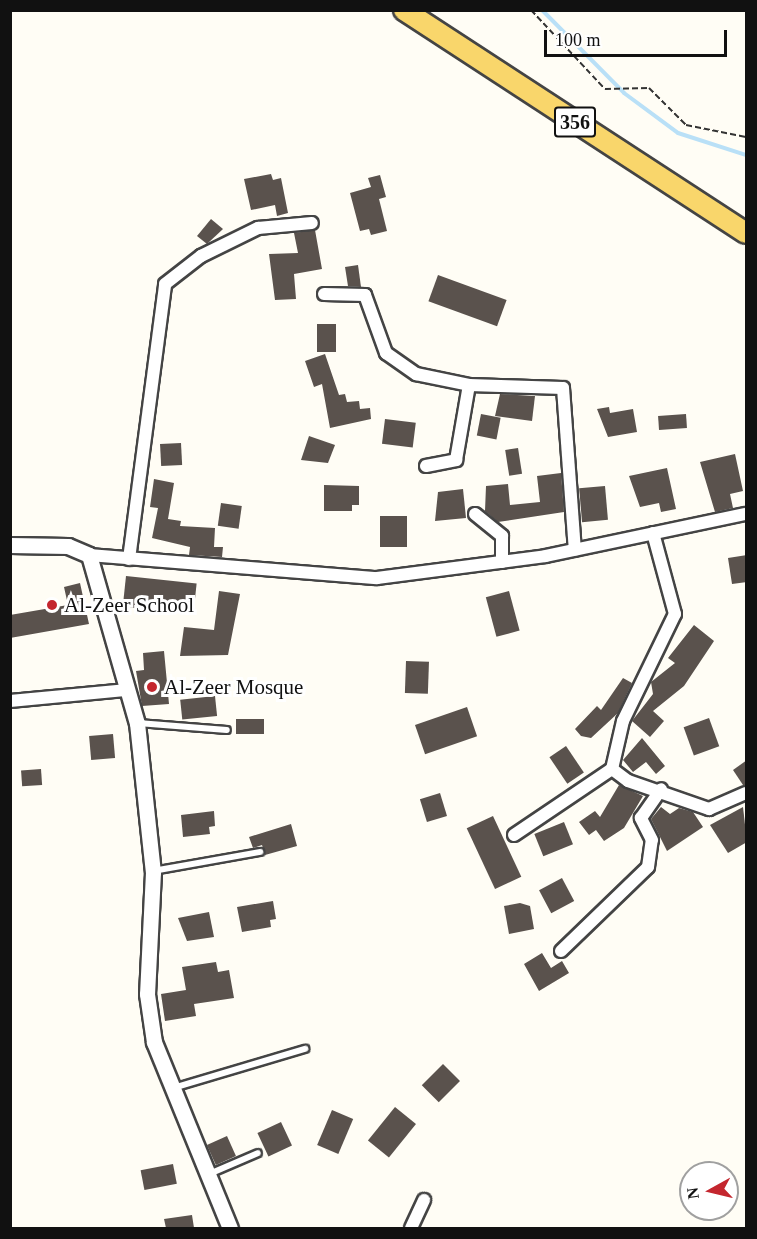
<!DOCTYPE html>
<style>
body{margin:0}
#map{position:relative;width:757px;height:1239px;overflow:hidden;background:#fffdf5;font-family:"Times New Roman",serif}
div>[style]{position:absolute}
.stream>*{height:4px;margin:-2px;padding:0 2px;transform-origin:2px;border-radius:2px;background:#b9e0f7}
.building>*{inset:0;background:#5a524d;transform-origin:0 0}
.path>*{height:2px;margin-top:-1px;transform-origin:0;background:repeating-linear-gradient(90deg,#333 0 6px,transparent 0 9px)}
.roads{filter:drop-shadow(2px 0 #444) drop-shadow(-2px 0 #444) drop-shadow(0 2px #444) drop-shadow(0 -2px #444)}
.service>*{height:6px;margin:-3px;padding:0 3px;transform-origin:3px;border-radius:3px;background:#fff}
.minor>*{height:12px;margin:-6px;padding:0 6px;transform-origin:6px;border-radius:6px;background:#fff}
.tertiary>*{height:15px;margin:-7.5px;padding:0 7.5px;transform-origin:7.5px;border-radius:7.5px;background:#fff}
.primary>*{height:20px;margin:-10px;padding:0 10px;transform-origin:10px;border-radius:10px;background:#f9d66b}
.dots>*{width:16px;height:16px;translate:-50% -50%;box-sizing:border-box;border:3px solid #fff;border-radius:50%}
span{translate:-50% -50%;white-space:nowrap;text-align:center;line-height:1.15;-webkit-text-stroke:6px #fff;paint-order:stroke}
.shield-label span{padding:2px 4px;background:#fff;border:2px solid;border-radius:4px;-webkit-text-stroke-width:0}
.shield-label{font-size:20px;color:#111;font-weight:700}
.poi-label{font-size:21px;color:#111}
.left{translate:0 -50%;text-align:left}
.frame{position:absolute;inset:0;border:12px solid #111;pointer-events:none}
.north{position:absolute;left:679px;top:1161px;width:60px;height:60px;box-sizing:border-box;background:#fff;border:2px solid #a0a0a0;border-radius:50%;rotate:262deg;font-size:16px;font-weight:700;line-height:24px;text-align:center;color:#111}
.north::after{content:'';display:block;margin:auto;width:21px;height:27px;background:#c4262e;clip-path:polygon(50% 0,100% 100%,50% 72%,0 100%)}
.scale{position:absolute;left:544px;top:30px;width:183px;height:27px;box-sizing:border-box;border:3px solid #111;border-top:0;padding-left:8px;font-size:18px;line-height:21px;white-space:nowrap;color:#111;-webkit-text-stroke:4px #fff;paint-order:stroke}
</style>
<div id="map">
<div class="stream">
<div style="left:542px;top:10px;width:117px;rotate:45.3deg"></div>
<div style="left:624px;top:93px;width:67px;rotate:36.5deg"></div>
<div style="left:678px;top:133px;width:71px;rotate:17.9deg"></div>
</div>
<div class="building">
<div style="clip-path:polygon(271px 174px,273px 180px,281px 178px,288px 213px,277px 216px,275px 205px,251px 210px,244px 179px)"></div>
<div style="clip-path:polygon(380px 175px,386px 197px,379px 199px,387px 231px,371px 235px,369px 229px,360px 231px,350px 193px,371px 187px,368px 178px)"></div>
<div style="clip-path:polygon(211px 219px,223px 229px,207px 244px,197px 236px)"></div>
<div style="clip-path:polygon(315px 230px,322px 269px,294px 274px,296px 299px,275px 300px,269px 254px,298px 253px,294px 233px)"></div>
<div style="clip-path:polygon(358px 265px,361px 287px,348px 286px,345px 267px)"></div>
<div style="left:438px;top:275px;width:73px;height:28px;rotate:20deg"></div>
<div style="left:317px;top:324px;width:19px;height:28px"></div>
<div style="clip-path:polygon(325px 354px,339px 395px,345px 394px,347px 402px,359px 401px,360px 409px,370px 408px,371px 419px,330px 428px,322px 384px,314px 387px,305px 361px)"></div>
<div style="clip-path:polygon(500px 394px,535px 396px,532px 421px,495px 416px)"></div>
<div style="clip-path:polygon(609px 407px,610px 413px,633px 409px,637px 432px,608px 437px,597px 409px)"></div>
<div style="left:481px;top:414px;width:20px;height:22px;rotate:11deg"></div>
<div style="left:686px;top:414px;width:14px;height:28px;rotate:86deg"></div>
<div style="left:385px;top:419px;width:31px;height:25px;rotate:7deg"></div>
<div style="clip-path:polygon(309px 436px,335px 445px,328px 463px,301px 460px)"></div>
<div style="left:181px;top:443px;width:22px;height:21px;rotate:87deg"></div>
<div style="left:518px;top:448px;width:26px;height:13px;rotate:81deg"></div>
<div style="clip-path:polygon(735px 454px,743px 491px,730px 494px,733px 508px,715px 512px,700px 462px)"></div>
<div style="clip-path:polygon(667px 468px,676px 509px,661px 512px,659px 503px,640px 507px,629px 476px)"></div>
<div style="clip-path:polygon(561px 473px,564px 512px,498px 522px,485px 511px,486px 486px,508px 484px,510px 505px,540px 502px,537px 476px)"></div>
<div style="clip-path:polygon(154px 479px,174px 483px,168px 519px,181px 521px,180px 526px,215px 528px,214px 547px,223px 547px,222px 557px,189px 555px,190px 547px,152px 538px,158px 508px,150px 507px)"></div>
<div style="clip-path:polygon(324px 485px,359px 486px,359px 505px,352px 505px,352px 511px,324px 511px)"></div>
<div style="left:605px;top:486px;width:34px;height:26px;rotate:85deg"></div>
<div style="clip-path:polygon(463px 489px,466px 518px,435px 521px,438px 492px)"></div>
<div style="left:221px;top:503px;width:21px;height:23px;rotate:8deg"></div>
<div style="left:407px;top:516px;width:31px;height:27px;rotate:90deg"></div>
<div style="clip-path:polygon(747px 555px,747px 582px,732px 584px,728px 558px)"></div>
<div style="left:126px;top:576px;width:71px;height:31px;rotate:6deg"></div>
<div style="clip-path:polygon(80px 583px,89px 624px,10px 638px,10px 615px,68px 605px,64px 587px)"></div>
<div style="clip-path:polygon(219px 591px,240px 594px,228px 655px,180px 656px,184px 627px,214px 630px)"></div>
<div style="left:509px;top:591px;width:41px;height:24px;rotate:75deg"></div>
<div style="clip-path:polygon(694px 625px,714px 641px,684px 686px,653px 711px,664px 721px,650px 737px,632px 721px,653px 694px,651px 682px,675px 663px,668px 658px)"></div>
<div style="clip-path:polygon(164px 651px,169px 704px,142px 706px,136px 671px,144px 670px,143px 653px)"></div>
<div style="left:406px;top:661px;width:23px;height:32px;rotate:2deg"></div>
<div style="clip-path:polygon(623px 678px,632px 683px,618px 713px,591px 738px,581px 736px,575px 729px,597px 706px,601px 710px)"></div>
<div style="left:215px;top:696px;width:20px;height:35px;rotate:84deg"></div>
<div style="left:467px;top:707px;width:31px;height:55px;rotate:71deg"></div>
<div style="left:709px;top:718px;width:30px;height:27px;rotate:70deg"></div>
<div style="left:236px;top:719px;width:28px;height:15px"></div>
<div style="left:113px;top:734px;width:24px;height:24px;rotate:85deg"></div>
<div style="clip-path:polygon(642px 738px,665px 766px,656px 774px,646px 762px,633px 772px,623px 760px)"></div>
<div style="left:566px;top:746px;width:32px;height:20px;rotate:56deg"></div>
<div style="clip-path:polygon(747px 760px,747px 785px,743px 785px,733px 770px)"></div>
<div style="left:41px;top:769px;width:16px;height:20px;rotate:86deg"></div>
<div style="clip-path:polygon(619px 785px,643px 796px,624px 828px,604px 841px,596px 830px,589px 835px,579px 822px,595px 811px,600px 817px)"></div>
<div style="left:440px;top:793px;width:24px;height:21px;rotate:73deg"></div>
<div style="clip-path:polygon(661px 807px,670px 814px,679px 808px,693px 812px,703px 827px,667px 851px,651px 819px)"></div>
<div style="clip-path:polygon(743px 807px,747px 842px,728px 853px,710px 825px)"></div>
<div style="clip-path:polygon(214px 811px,215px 826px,209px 827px,210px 834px,183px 837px,181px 815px)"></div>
<div style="left:493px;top:816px;width:67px;height:29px;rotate:65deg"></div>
<div style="left:564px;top:822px;width:24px;height:32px;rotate:68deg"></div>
<div style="clip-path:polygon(291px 824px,297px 846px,265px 855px,262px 845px,253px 848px,249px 837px)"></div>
<div style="left:562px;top:878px;width:26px;height:26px;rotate:62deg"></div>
<div style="clip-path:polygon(273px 901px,276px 919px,270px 920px,271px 927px,242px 932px,237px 907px)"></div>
<div style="clip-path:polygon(520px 903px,530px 906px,534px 929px,509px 934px,504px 906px)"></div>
<div style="clip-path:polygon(209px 912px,214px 937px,187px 941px,178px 918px)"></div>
<div style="clip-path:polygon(542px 953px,551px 968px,562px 961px,569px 973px,539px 991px,524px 964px)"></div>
<div style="clip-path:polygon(216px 962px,218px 972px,229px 970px,234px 998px,194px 1004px,196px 1016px,165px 1021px,161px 994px,186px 990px,182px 967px)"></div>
<div style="left:443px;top:1064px;width:24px;height:30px;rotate:45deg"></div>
<div style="left:395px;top:1107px;width:27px;height:43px;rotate:39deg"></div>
<div style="left:332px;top:1110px;width:23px;height:38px;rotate:23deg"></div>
<div style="left:281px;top:1122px;width:26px;height:26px;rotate:65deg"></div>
<div style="left:227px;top:1136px;width:22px;height:22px;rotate:66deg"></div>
<div style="left:173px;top:1164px;width:20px;height:33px;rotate:79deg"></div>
<div style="clip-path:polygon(192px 1215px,194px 1228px,166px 1228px,164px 1219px)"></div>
</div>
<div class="path">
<div style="left:531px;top:10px;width:108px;rotate:46.9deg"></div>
<div style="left:605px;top:89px;width:44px;rotate:-1.3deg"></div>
<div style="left:649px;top:88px;width:52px;rotate:45deg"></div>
<div style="left:686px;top:125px;width:61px;rotate:11.3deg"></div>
</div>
<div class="roads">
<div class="service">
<div style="left:138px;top:723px;width:89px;rotate:4.5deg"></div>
<div style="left:153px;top:871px;width:109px;rotate:-10.1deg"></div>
<div style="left:173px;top:1088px;width:138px;rotate:-16.5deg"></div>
<div style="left:209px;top:1174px;width:53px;rotate:-23.2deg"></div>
</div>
<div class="minor">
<div style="left:324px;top:294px;width:41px;rotate:1.4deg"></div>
<div style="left:365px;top:295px;width:62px;rotate:70.1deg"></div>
<div style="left:386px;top:353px;width:37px;rotate:35deg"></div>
<div style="left:416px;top:374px;width:54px;rotate:11.7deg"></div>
<div style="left:469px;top:385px;width:94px;rotate:1.8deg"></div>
<div style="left:563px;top:388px;width:162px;rotate:85.8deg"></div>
<div style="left:426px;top:466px;width:31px;rotate:-11deg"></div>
<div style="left:456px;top:460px;width:76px;rotate:-80.2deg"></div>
<div style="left:475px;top:514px;width:35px;rotate:39deg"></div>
<div style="left:502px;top:536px;width:26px;rotate:90deg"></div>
<div style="left:89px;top:555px;width:289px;rotate:4.6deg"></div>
<div style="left:377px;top:578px;width:170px;rotate:-7.4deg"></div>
<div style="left:546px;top:556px;width:204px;rotate:-11.9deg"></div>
<div style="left:129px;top:559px;width:277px;rotate:-82.5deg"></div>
<div style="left:165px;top:284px;width:46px;rotate:-37.9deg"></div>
<div style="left:201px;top:256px;width:64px;rotate:-26.2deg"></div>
<div style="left:258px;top:228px;width:54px;rotate:-5.3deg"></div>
<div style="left:10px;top:701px;width:118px;rotate:-5.4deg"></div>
<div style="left:612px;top:769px;width:20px;rotate:37deg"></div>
<div style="left:628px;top:781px;width:86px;rotate:19.1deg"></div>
<div style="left:709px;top:809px;width:40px;rotate:-23.4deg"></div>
<div style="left:514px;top:835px;width:118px;rotate:-34deg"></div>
<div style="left:612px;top:769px;width:49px;rotate:-77.1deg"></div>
<div style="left:623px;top:721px;width:119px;rotate:-64.1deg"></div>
<div style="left:675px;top:614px;width:84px;rotate:-105.2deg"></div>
<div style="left:561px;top:951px;width:121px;rotate:-44deg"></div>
<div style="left:648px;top:867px;width:27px;rotate:-82deg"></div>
<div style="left:652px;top:840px;width:25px;rotate:-117deg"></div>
<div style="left:641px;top:818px;width:35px;rotate:-55deg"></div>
<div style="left:411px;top:1228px;width:31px;rotate:-65deg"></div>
</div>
<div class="tertiary">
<div style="left:10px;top:545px;width:58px;rotate:1deg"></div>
<div style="left:68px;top:546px;width:23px;rotate:23deg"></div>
<div style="left:89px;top:555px;width:175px;rotate:74.1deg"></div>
<div style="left:137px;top:723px;width:150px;rotate:83.9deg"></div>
<div style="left:153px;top:872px;width:122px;rotate:92.8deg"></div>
<div style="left:147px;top:994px;width:49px;rotate:81.7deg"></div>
<div style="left:154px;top:1042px;width:201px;rotate:67.8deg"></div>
</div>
<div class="primary">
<div style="left:404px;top:10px;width:408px;rotate:33.1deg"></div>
</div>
</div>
<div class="dots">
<div style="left:52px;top:605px;background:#c4262e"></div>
<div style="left:152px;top:687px;background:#c4262e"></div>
</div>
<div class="shield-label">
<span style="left:575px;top:122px">356</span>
</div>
<div class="poi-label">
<span class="left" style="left:64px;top:605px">Al-Zeer School</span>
<span class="left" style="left:164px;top:687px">Al-Zeer Mosque</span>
</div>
<div class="frame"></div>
<div class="north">N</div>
<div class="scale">100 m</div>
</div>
